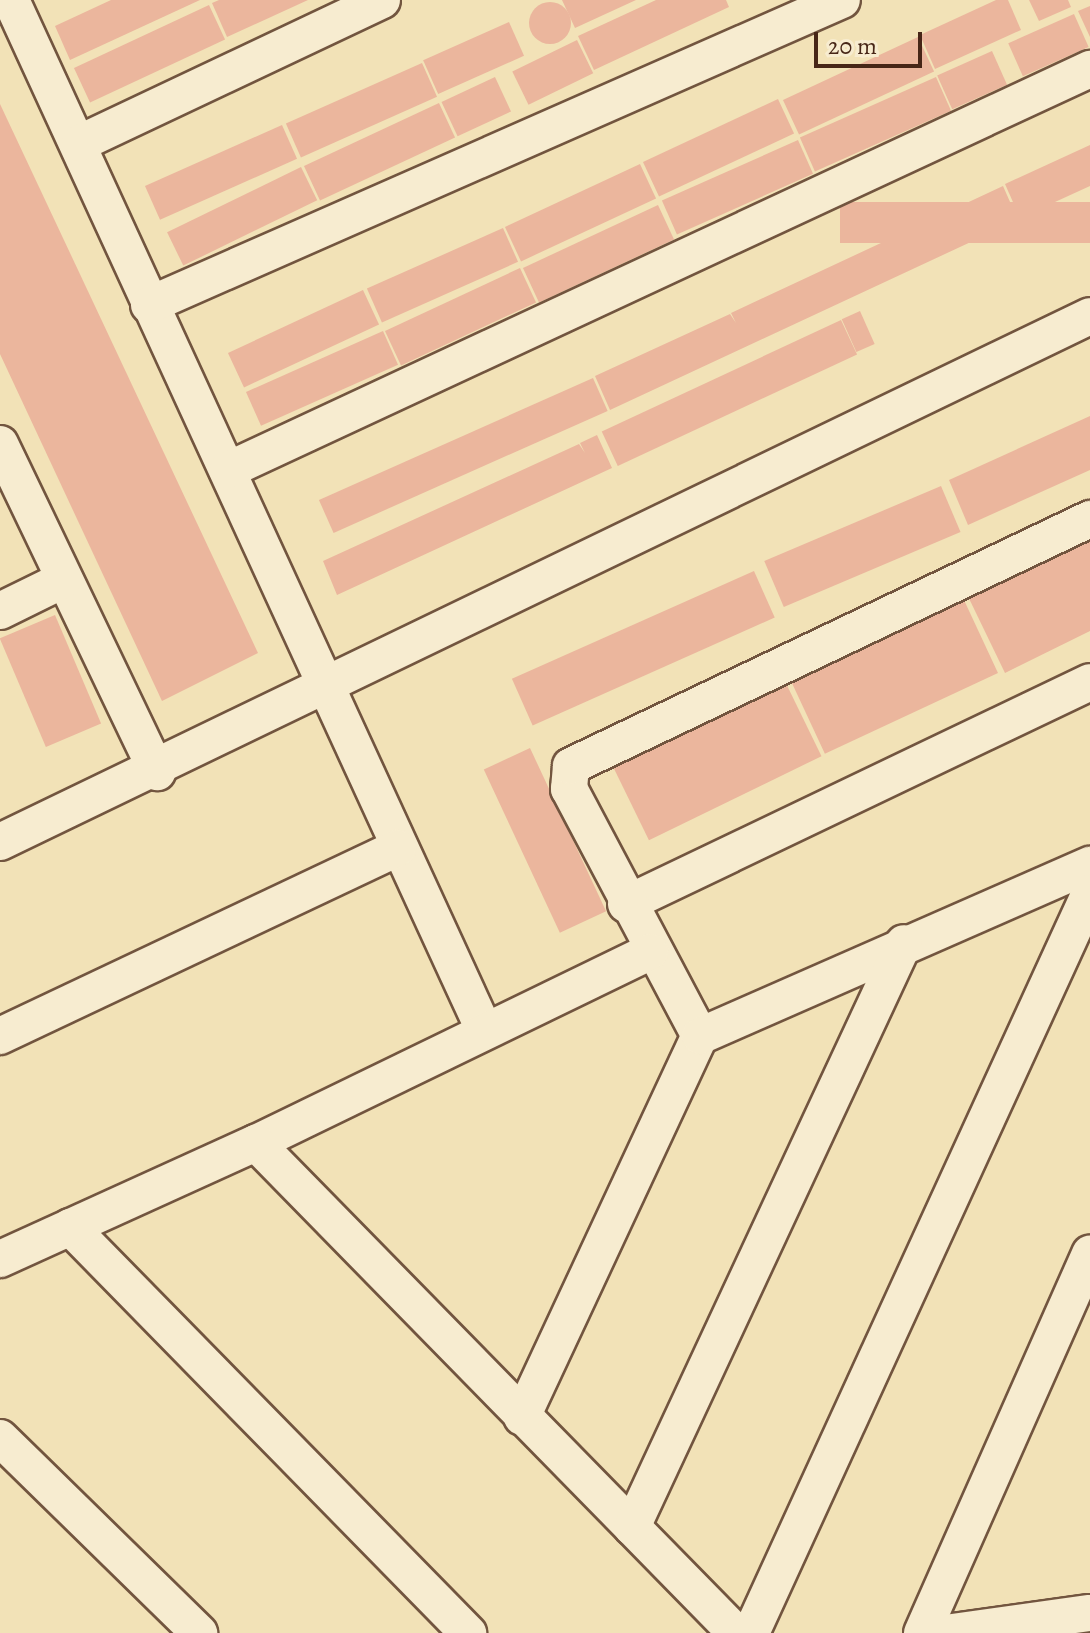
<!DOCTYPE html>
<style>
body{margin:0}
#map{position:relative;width:1090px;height:1633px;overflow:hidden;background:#f2e2b7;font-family:Alegreya,serif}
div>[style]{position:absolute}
.building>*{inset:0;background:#ebb69d;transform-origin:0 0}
.round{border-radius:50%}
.roads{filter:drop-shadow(2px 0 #72553f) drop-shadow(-2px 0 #72553f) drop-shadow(0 2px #72553f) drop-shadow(0 -2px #72553f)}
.minor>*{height:36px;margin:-18px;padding:0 18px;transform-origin:18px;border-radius:18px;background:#f7ecd0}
span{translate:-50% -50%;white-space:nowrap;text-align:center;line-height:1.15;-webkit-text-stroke:7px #f7ecd0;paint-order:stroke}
.scale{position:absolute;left:814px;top:32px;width:108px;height:36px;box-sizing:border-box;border:4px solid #472617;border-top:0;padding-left:10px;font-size:24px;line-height:28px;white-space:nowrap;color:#472617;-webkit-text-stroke:6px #f7ecd0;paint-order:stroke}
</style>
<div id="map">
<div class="building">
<div style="clip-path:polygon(111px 0,200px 0,70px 60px,55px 26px)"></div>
<div style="clip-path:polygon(219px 0,308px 0,227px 37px,212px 3px)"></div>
<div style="clip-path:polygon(562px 0,636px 0,575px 28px)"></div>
<div style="clip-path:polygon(656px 0,726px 0,729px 7px,594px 70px,578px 36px)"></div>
<div style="clip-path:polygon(996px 0,1008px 0,1021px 30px,935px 69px,920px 35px)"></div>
<div style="clip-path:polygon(1029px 0,1068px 0,1071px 7px,1039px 21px)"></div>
<div class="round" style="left:529px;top:2px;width:42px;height:42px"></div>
<div style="left:209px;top:5px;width:38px;height:149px;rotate:65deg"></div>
<div style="clip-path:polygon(1090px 6px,1090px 37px,1078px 11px)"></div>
<div style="left:1074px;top:14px;width:36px;height:72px;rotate:66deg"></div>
<div style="left:509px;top:22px;width:37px;height:94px;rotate:66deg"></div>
<div style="left:918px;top:37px;width:38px;height:149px;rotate:65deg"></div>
<div style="left:577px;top:40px;width:37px;height:72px;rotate:64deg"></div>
<div style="left:992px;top:51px;width:37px;height:60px;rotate:66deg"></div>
<div style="left:422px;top:63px;width:37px;height:149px;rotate:66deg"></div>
<div style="left:495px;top:77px;width:38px;height:59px;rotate:65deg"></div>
<div style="left:936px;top:77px;width:37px;height:149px;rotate:66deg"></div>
<div style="left:778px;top:99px;width:38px;height:149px;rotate:65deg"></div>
<div style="left:439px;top:103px;width:38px;height:149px;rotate:65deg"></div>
<div style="clip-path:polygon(0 104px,258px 653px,162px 701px,0 354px)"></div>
<div style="left:282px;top:125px;width:37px;height:150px;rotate:66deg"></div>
<div style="left:798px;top:140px;width:37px;height:149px;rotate:66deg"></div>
<div style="clip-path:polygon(1090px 145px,1090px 186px,1020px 218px,1005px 184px)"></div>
<div style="left:640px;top:164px;width:38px;height:149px;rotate:65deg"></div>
<div style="left:301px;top:167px;width:37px;height:149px;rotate:64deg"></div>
<div style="clip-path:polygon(1003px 186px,1018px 220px,610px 410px,595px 376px,730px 314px,736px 323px,731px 313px)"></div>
<div style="left:1090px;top:202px;width:41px;height:250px;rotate:90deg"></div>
<div style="left:658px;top:205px;width:38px;height:149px;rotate:65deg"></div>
<div style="left:503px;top:228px;width:37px;height:149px;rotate:66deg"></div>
<div style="left:520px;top:268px;width:38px;height:149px;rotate:65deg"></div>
<div style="left:363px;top:290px;width:38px;height:149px;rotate:65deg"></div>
<div style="left:860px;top:311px;width:36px;height:20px;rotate:66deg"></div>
<div style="left:841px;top:320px;width:38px;height:264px;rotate:65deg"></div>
<div style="left:383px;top:331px;width:37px;height:150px;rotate:66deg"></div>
<div style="left:593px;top:378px;width:36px;height:300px;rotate:66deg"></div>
<div style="clip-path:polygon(1090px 416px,1090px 470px,968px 525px,949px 480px)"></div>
<div style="clip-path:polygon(597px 435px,612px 468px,337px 595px,323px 561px,579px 444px,585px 453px,580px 443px)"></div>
<div style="left:941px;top:486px;width:50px;height:192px;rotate:67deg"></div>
<div style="clip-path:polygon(1090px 522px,1090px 631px,1005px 673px,962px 584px)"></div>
<div style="left:754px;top:571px;width:51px;height:265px;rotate:66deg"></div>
<div style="left:957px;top:585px;width:97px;height:191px;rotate:65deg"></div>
<div style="left:55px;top:615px;width:118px;height:60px;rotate:67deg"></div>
<div style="left:779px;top:669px;width:97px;height:192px;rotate:64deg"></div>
<div style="left:530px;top:748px;width:180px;height:51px;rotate:65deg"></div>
</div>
<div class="roads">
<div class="minor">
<div style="left:11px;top:0;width:1133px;rotate:65.33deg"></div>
<div style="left:80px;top:143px;width:334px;rotate:-25.3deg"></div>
<div style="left:149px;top:305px;width:757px;rotate:-23.76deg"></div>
<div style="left:0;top:444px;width:364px;rotate:64.4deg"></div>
<div style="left:228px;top:470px;width:951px;rotate:-24.95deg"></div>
<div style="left:0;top:611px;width:70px;rotate:-26.2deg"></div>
<div style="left:0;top:842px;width:1210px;rotate:-25.76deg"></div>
<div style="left:626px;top:904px;width:514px;rotate:-25.57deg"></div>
<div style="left:0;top:1036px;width:440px;rotate:-25.3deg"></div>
<div style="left:700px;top:1036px;width:280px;rotate:-117.9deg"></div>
<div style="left:569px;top:789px;width:23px;rotate:-85deg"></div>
<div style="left:571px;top:766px;width:575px;rotate:-25.45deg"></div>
<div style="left:256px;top:1143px;width:438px;rotate:-25.9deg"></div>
<div style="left:70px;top:1227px;width:569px;rotate:45.57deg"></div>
<div style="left:0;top:1259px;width:281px;rotate:-24.4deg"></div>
<div style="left:256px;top:1143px;width:686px;rotate:45.59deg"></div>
<div style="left:522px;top:1417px;width:421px;rotate:-65deg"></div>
<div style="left:700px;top:1036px;width:426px;rotate:-23.7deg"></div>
<div style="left:0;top:1438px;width:279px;rotate:44.4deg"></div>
<div style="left:632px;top:1527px;width:644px;rotate:-65.03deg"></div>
<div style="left:751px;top:1633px;width:814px;rotate:-65.39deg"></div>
<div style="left:922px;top:1633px;width:415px;rotate:-66.1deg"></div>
<div style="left:945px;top:1633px;width:146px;rotate:-7.9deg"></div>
</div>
</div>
<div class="scale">20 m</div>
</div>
